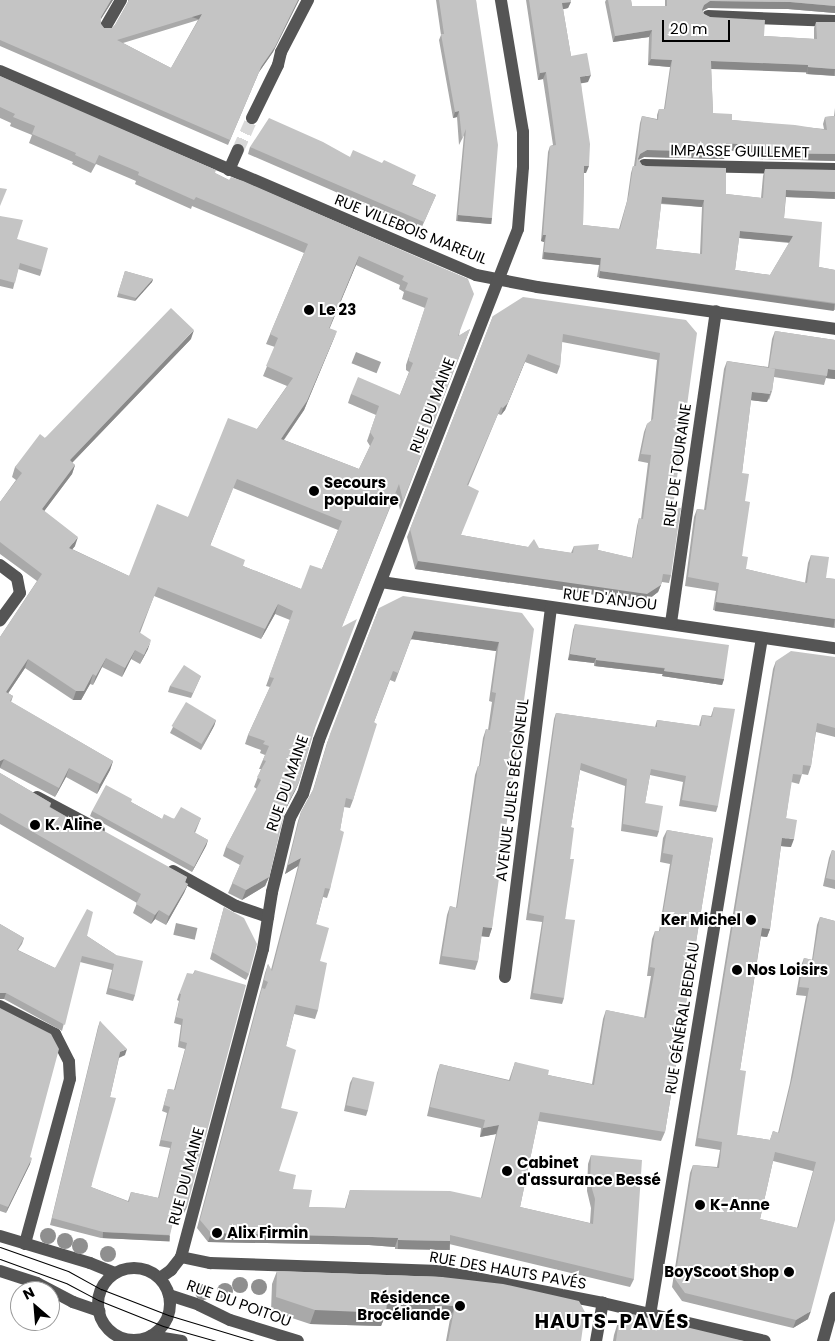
<!DOCTYPE html>
<meta charset="utf-8">
<style>
body{margin:0}
#map{position:relative;width:835px;height:1341px;overflow:hidden;background:#fff;font-family:Poppins,sans-serif}
div>[style]{position:absolute}
.water>*{inset:0;background:#a3a3a3;transform-origin:0 0}
.minor-tunnel>*{height:12px;margin-top:-6px;transform-origin:0;background:repeating-linear-gradient(90deg,#d9d9d9 0 12px,transparent 0 18px)}
.minor>*{height:12px;margin:-6px;padding:0 6px;transform-origin:6px;border-radius:6px;background:#555}
.minor>.ring{margin:-6px;padding:0;box-sizing:content-box;background:none;border:12px solid #555;border-radius:50%}
.tram>*{height:1px;margin:-0.5px;padding:0 0.5px;transform-origin:0.5px;border-radius:0.5px;background:#000}
.trees>*{width:16px;height:16px;margin:-8px;border-radius:50%;background:#8f8f8f}
.wall>*{inset:0;background:#a9a9a9}
.shaded-wall>*{inset:0;background:#898989;transform-origin:0 0}
.building>*{inset:0;background:#c4c4c4;transform-origin:0 0}
.dots>*{width:14px;height:14px;translate:-50% -50%;box-sizing:border-box;border:2px solid #fff;border-radius:50%}
span{translate:-50% -50%;white-space:nowrap;text-align:center;line-height:1.15;-webkit-text-stroke:4px #fff;paint-order:stroke}
.street-label{font-size:15px;color:#000}
.poi-label{font-size:15px;color:#000;font-weight:700}
.left{translate:0 -50%;text-align:left}
.right{translate:-100% -50%;text-align:right}
.district-label{font-size:20px;color:#000;font-weight:700;letter-spacing:1px}
.north{position:absolute;left:10px;top:1281px;width:50px;height:50px;box-sizing:border-box;background:#fff;border:1px solid #999;border-radius:50%;rotate:333deg;font-size:14px;font-weight:700;line-height:20px;text-align:center;color:#000}
.north::after{content:'';display:block;margin:auto;width:18px;height:22px;background:#000;clip-path:polygon(50% 0,100% 100%,50% 72%,0 100%)}
.scale{position:absolute;left:662px;top:20px;width:68px;height:22px;box-sizing:border-box;border:2px solid #000;border-top:0;padding-left:6px;font-size:15px;line-height:18px;white-space:nowrap;color:#000;-webkit-text-stroke:4px #fff;paint-order:stroke}
</style>
<div id="map">
<div class="water">
<div style="left:356px;top:352px;width:27px;height:12px;rotate:22deg"></div>
<div style="left:176px;top:923px;width:22px;height:12px;rotate:13deg"></div>
</div>
<div class="minor-tunnel">
<div style="left:238px;top:150px;width:35px;rotate:-66deg"></div>
</div>
<div class="minor">
<div style="left:708px;top:16px;width:127px;rotate:2.3deg"></div>
<div style="left:106px;top:26px;width:30px;rotate:-60deg"></div>
<div style="left:0;top:71px;width:518px;rotate:23.2deg"></div>
<div style="left:476px;top:275px;width:62px;rotate:11.1deg"></div>
<div style="left:537px;top:287px;width:301px;rotate:8deg"></div>
<div style="left:252px;top:118px;width:59px;rotate:-63.9deg"></div>
<div style="left:278px;top:65px;width:13px;rotate:-77deg"></div>
<div style="left:281px;top:52px;width:59px;rotate:-62.6deg"></div>
<div style="left:644px;top:165px;width:191px;rotate:1.2deg"></div>
<div style="left:229px;top:170px;width:22px;rotate:-66deg"></div>
<div style="left:0;top:565px;width:21px;rotate:37deg"></div>
<div style="left:17px;top:578px;width:15px;rotate:79deg"></div>
<div style="left:20px;top:593px;width:34px;rotate:126deg"></div>
<div style="left:381px;top:582px;width:459px;rotate:8.3deg"></div>
<div style="left:671px;top:623px;width:315px;rotate:-81.8deg"></div>
<div style="left:37px;top:797px;width:70px;rotate:28deg"></div>
<div style="left:173px;top:871px;width:72px;rotate:29.1deg"></div>
<div style="left:236px;top:906px;width:34px;rotate:19deg"></div>
<div style="left:505px;top:977px;width:372px;rotate:-82.9deg"></div>
<div style="left:0;top:1006px;width:62px;rotate:27deg"></div>
<div style="left:55px;top:1034px;width:31px;rotate:63deg"></div>
<div style="left:69px;top:1062px;width:17px;rotate:87deg"></div>
<div style="left:70px;top:1079px;width:171px;rotate:105.3deg"></div>
<div style="left:0;top:1236px;width:94px;rotate:16.7deg"></div>
<div style="left:90px;top:1263px;width:27px;rotate:22deg"></div>
<div style="left:181px;top:1257px;width:30px;rotate:12deg"></div>
<div style="left:210px;top:1263px;width:230px;rotate:2deg"></div>
<div style="left:440px;top:1271px;width:166px;rotate:11.1deg"></div>
<div style="left:603px;top:1303px;width:166px;rotate:13.2deg"></div>
<div class="ring" style="left:98px;top:1268px;width:60px;height:60px"></div>
<div style="left:0;top:1271px;width:39px;rotate:18deg"></div>
<div style="left:37px;top:1283px;width:41px;rotate:27.8deg"></div>
<div style="left:73px;top:1302px;width:28px;rotate:19deg"></div>
<div style="left:160px;top:1278px;width:14px;rotate:-36deg"></div>
<div style="left:171px;top:1270px;width:16px;rotate:-52deg"></div>
<div style="left:181px;top:1257px;width:319px;rotate:-75.1deg"></div>
<div style="left:263px;top:949px;width:58px;rotate:-81deg"></div>
<div style="left:272px;top:892px;width:76px;rotate:-76.3deg"></div>
<div style="left:290px;top:818px;width:27px;rotate:-62deg"></div>
<div style="left:303px;top:794px;width:56px;rotate:-73.5deg"></div>
<div style="left:319px;top:740px;width:548px;rotate:-68.72deg"></div>
<div style="left:518px;top:229px;width:62px;rotate:-85.4deg"></div>
<div style="left:523px;top:167px;width:35px;rotate:-90deg"></div>
<div style="left:523px;top:132px;width:134px;rotate:-99.5deg"></div>
<div style="left:169px;top:1295px;width:32px;rotate:18deg"></div>
<div style="left:199px;top:1305px;width:34px;rotate:26deg"></div>
<div style="left:230px;top:1320px;width:71px;rotate:17.2deg"></div>
<div style="left:650px;top:1315px;width:686px;rotate:-80.61deg"></div>
<div style="left:151px;top:1336px;width:31px;rotate:9deg"></div>
<div style="left:596px;top:1341px;width:39px;rotate:-80deg"></div>
<div style="left:823px;top:1341px;width:45px;rotate:-74.4deg"></div>
</div>
<div class="tram">
<div style="left:0;top:1247px;width:72px;rotate:19.4deg"></div>
<div style="left:68px;top:1271px;width:38px;rotate:29deg"></div>
<div style="left:101px;top:1289px;width:72px;rotate:21.2deg"></div>
<div style="left:168px;top:1315px;width:90px;rotate:16.8deg"></div>
<div style="left:0;top:1259px;width:70px;rotate:20deg"></div>
<div style="left:66px;top:1283px;width:36px;rotate:28deg"></div>
<div style="left:98px;top:1300px;width:70px;rotate:21.8deg"></div>
<div style="left:163px;top:1326px;width:55px;rotate:15.8deg"></div>
</div>
<div class="trees">
<div style="left:48px;top:1236px"></div>
<div style="left:65px;top:1241px"></div>
<div style="left:80px;top:1246px"></div>
<div style="left:108px;top:1254px"></div>
<div style="left:240px;top:1285px"></div>
<div style="left:259px;top:1287px"></div>
<div style="left:225px;top:1291px"></div>
<div style="left:203px;top:1292px"></div>
</div>
<div class="wall">
<div style="clip-path:polygon(evenodd,0 0,113px 0,101px 19px,101px 24px,104px 28px,112px 28px,115px 25px,128px 2px,128px 0,299px 0,273px 52px,259px 72px,228px 145px,0 46px,0 0,198px 20px,171px 68px,123px 43px,172px 28px,198px 20px)"></div>
<div style="clip-path:polygon(436px 0,476px 0,492px 218px,490px 224px,456px 221px,464px 135px,459px 145px,457px 117px,453px 118px,439px 40px,441px 35px)"></div>
<div style="clip-path:polygon(evenodd,526px 0,571px 0,568px 8px,563px 9px,571px 56px,588px 82px,581px 83px,586px 173px,584px 173px,583px 225px,619px 229px,627px 201px,631px 173px,633px 166px,634px 166px,640px 123px,642px 116px,657px 119px,657px 115px,659px 109px,664px 109px,670px 67px,648px 65px,649px 37px,613px 42px,605px 2px,606px 0,631px 0,632px 6px,665px 6px,665px 0,835px 0,835px 13px,788px 9px,708px 8px,703px 11px,704px 14px,710px 17px,764px 36px,814px 39px,814px 28px,816px 22px,835px 22px,835px 76px,806px 74px,806px 72px,711px 68px,713px 113px,732px 120px,824px 129px,823px 124px,825px 117px,834px 116px,835px 108px,835px 161px,759px 159px,760px 153px,726px 150px,724px 159px,644px 157px,639px 160px,642px 165px,726px 194px,761px 198px,763px 176px,765px 169px,835px 170px,835px 199px,786px 197px,784px 218px,819px 267px,835px 270px,835px 310px,597px 277px,599px 265px,542px 259px,544px 242px,541px 241px,548px 152px,550px 146px,553px 145px,543px 79px,538px 80px,526px 0,661px 204px,702px 207px,700px 254px,656px 249px,661px 204px,526px 0,739px 238px,789px 243px,770px 275px,735px 270px,739px 238px)"></div>
<div style="clip-path:polygon(evenodd,0 76px,215px 173px,229px 180px,468px 279px,459px 336px,470px 329px,400px 510px,396px 493px,342px 626px,314px 730px,299px 782px,295px 791px,284px 812px,269px 877px,265px 886px,242px 900px,228px 893px,240px 865px,223px 856px,226px 847px,257px 789px,254px 787px,261px 769px,259px 769px,265px 755px,260px 753px,261px 750px,245px 744px,248px 735px,270px 687px,266px 686px,290px 620px,275px 614px,261px 639px,154px 596px,140px 633px,148px 649px,140px 664px,131px 659px,122px 677px,102px 667px,93px 685px,90px 684px,81px 700px,73px 700px,25px 668px,8px 693px,13px 696px,11px 702px,113px 761px,110px 770px,97px 794px,66px 777px,55px 797px,0 768px,0 637px,37px 581px,0 554px,0 502px,16px 480px,12px 477px,15px 467px,45px 438px,191px 339px,72px 463px,75px 465px,72px 474px,44px 511px,75px 546px,72px 549px,129px 576px,188px 517px,257px 429px,287px 386px,263px 376px,275px 347px,266px 344px,304px 253px,192px 206px,191px 209px,135px 184px,136px 181px,96px 164px,91px 173px,72px 164px,73px 162px,29px 143px,32px 135px,10px 126px,11px 123px,0 118px,0 76px,356px 265px,400px 285px,399px 289px,404px 292px,402px 299px,425px 308px,406px 365px,406px 370px,409px 372px,400px 395px,351px 394px,348px 403px,376px 415px,367px 441px,370px 446px,359px 469px,284px 440px,304px 410px,333px 340px,329px 328px,356px 265px,0 76px,233px 488px,338px 530px,322px 569px,301px 589px,243px 566px,210px 546px,233px 488px)"></div>
<div style="clip-path:polygon(250px 147px,350px 157px,436px 195px,421px 229px,248px 154px)"></div>
<div style="clip-path:polygon(0 216px,17px 239px,42px 270px,40px 276px,18px 269px,13px 289px,0 286px)"></div>
<div style="clip-path:polygon(125px 271px,153px 279px,152px 282px,135px 301px,117px 297px)"></div>
<div style="clip-path:polygon(evenodd,493px 316px,686px 320px,673px 507px,671px 575px,669px 583px,662px 582px,658px 592px,645px 602px,415px 569px,407px 537px,493px 316px,562px 342px,657px 360px,651px 421px,647px 424px,644px 432px,638px 461px,648px 463px,641px 519px,639px 518px,637px 526px,632px 558px,598px 550px,574px 546px,571px 553px,539px 548px,528px 547px,461px 535px,468px 486px,498px 414px,501px 415px,505px 410px,525px 362px,557px 374px,560px 366px,562px 342px)"></div>
<div style="clip-path:polygon(775px 331px,835px 340px,835px 379px,826px 378px,824px 385px,774px 377px,772px 391px,769px 400px,768px 399px,767px 402px,751px 400px,742px 473px,745px 501px,742px 556px,746px 569px,805px 583px,808px 563px,811px 555px,826px 578px,835px 579px,835px 628px,713px 610px,716px 591px,685px 586px,694px 517px,697px 509px,704px 510px,724px 369px,727px 361px,768px 367px,772px 339px)"></div>
<div style="clip-path:polygon(379px 608px,522px 613px,492px 928px,489px 937px,481px 936px,478px 961px,475px 970px,439px 964px,447px 915px,450px 906px,456px 908px,475px 775px,478px 766px,479px 766px,483px 738px,486px 729px,488px 730px,492px 702px,489px 701px,496px 651px,411px 639px,395px 682px,390px 680px,374px 722px,353px 800px,350px 808px,344px 807px,330px 889px,327px 898px,323px 897px,316px 924px,320px 961px,318px 1010px,315px 1019px,294px 1014px,286px 1046px,281px 1108px,279px 1171px,293px 1189px,309px 1207px,345px 1208px,350px 1190px,481px 1198px,496px 1134px,480px 1137px,481px 1128px,427px 1116px,437px 1073px,440px 1064px,509px 1080px,515px 1062px,548px 1075px,592px 1084px,603px 1019px,606px 1010px,644px 1018px,651px 976px,647px 976px,652px 939px,655px 931px,659px 931px,670px 864px,660px 862px,663px 838px,667px 830px,713px 838px,665px 1132px,661px 1141px,538px 1121px,520px 1207px,590px 1223px,591px 1208px,587px 1191px,588px 1164px,591px 1155px,634px 1279px,630px 1287px,449px 1244px,447px 1250px,395px 1249px,395px 1247px,369px 1245px,208px 1242px,197px 1228px,259px 996px,261px 989px,265px 973px,268px 964px,271px 970px,298px 866px,285px 874px,298px 821px,301px 812px,313px 790px,327px 743px)"></div>
<div style="clip-path:polygon(575px 624px,724px 679px,722px 685px,662px 676px,663px 674px,594px 666px,594px 663px,568px 660px,573px 630px)"></div>
<div style="clip-path:polygon(evenodd,835px 657px,835px 737px,816px 732px,811px 766px,808px 775px,802px 774px,799px 784px,791px 782px,786px 818px,791px 847px,781px 846px,770px 929px,767px 937px,761px 936px,740px 1070px,737px 1135px,770px 1140px,773px 1131px,778px 1133px,790px 1083px,806px 996px,796px 995px,801px 966px,804px 958px,812px 960px,817px 925px,820px 917px,835px 921px,808px 1319px,793px 1328px,682px 1301px,672px 1287px,690px 1173px,693px 1165px,717px 1167px,720px 1150px,695px 1146px,773px 669px,776px 661px,835px 657px,773px 1161px,813px 1171px,797px 1228px,760px 1219px,773px 1161px)"></div>
<div style="clip-path:polygon(201px 676px,191px 698px,168px 692px,170px 686px)"></div>
<div style="clip-path:polygon(714px 707px,718px 806px,716px 812px,679px 806px,683px 782px,650px 775px,645px 803px,659px 831px,657px 837px,621px 831px,625px 786px,580px 770px,571px 827px,570px 859px,565px 919px,564px 998px,562px 1004px,530px 999px,542px 922px,526px 920px,554px 719px,556px 713px,655px 727px,657px 720px,699px 726px,702px 715px,711px 716px)"></div>
<div style="clip-path:polygon(216px 720px,214px 726px,201px 750px,170px 733px,173px 727px)"></div>
<div style="clip-path:polygon(0 773px,51px 803px,50px 807px,83px 826px,187px 877px,185px 883px,188px 884px,184px 893px,166px 925px,155px 919px,151px 924px,133px 913px,137px 903px,0 824px)"></div>
<div style="clip-path:polygon(131px 802px,162px 819px,201px 818px,195px 833px,208px 840px,206px 846px,192px 872px,90px 816px,92px 811px)"></div>
<div style="clip-path:polygon(832px 850px,835px 851px,835px 889px,823px 886px,829px 858px)"></div>
<div style="clip-path:polygon(224px 907px,249px 974px,246px 980px,210px 959px)"></div>
<div style="clip-path:polygon(0 924px,24px 938px,22px 944px,18px 950px,55px 968px,87px 936px,116px 955px,135px 995px,133px 1001px,106px 994px,112px 970px,80px 962px,62px 1031px,4px 999px)"></div>
<div style="clip-path:polygon(195px 970px,187px 1207px,184px 1213px,177px 1204px,168px 1241px,101px 1238px,50px 1225px,98px 1027px,100px 1021px,125px 1055px,119px 1058px,110px 1097px,91px 1187px,128px 1201px,131px 1192px,158px 1198px,170px 1148px,159px 1146px,167px 1113px,162px 1111px,168px 1089px,174px 1090px,185px 1049px,178px 1047px,181px 1025px,174px 1023px,179px 1001px,177px 1000px,179px 994px,193px 974px)"></div>
<div style="clip-path:polygon(0 1008px,30px 1157px,30px 1164px,6px 1213px,0 1211px)"></div>
<div style="clip-path:polygon(353px 1077px,368px 1110px,366px 1116px,344px 1111px,350px 1083px)"></div>
<div style="clip-path:polygon(277px 1271px,442px 1277px,581px 1341px,446px 1341px,450px 1319px,385px 1316px,381px 1326px,310px 1324px,271px 1311px,272px 1284px)"></div>
<div style="clip-path:polygon(619px 1319px,744px 1341px,613px 1341px,614px 1335px)"></div>
</div>
<div class="shaded-wall">
<div style="clip-path:polygon(111px 0,113px 0,99px 22px,101px 17px)"></div>
<div style="clip-path:polygon(298px 0,299px 0,273px 52px,259px 72px,228px 145px,261px 67px)"></div>
<div style="clip-path:polygon(710px 1px,790px 2px,835px 6px,835px 13px,788px 9px,708px 8px,701px 11px,704px 5px)"></div>
<div style="clip-path:polygon(571px 2px,568px 8px,560px 10px,562px 3px)"></div>
<div style="left:202px;top:14px;width:6px;height:89px;rotate:108deg"></div>
<div style="clip-path:polygon(652px 30px,649px 37px,613px 42px,615px 36px)"></div>
<div style="clip-path:polygon(651px 59px,672px 60px,670px 67px,648px 65px)"></div>
<div style="left:711px;top:61px;width:97px;height:8px;rotate:2deg"></div>
<div style="left:808px;top:67px;width:27px;height:7px;rotate:4deg"></div>
<div style="clip-path:polygon(546px 72px,543px 79px,538px 80px,540px 73px)"></div>
<div style="clip-path:polygon(591px 75px,588px 82px,578px 84px,580px 77px)"></div>
<div style="clip-path:polygon(459px 111px,457px 117px,453px 118px,455px 112px)"></div>
<div style="left:726px;top:143px;width:36px;height:7px;rotate:5deg"></div>
<div style="clip-path:polygon(647px 150px,726px 152px,724px 159px,644px 157px,637px 160px,640px 154px)"></div>
<div style="clip-path:polygon(762px 153px,835px 154px,835px 161px,759px 159px)"></div>
<div style="clip-path:polygon(584px 166px,589px 166px,586px 173px,582px 173px)"></div>
<div style="left:786px;top:190px;width:49px;height:7px;rotate:2deg"></div>
<div style="clip-path:polygon(662px 197px,704px 200px,702px 207px,659px 203px)"></div>
<div style="left:458px;top:215px;width:34px;height:6px;rotate:5deg"></div>
<div style="left:740px;top:231px;width:53px;height:7px;rotate:5deg"></div>
<div style="clip-path:polygon(543px 235px,546px 235px,544px 242px,541px 241px)"></div>
<div style="left:544px;top:252px;width:57px;height:7px;rotate:6deg"></div>
<div style="clip-path:polygon(359px 256px,356px 265px,326px 337px,329px 328px)"></div>
<div style="left:600px;top:271px;width:237px;height:7px;rotate:8deg"></div>
<div style="clip-path:polygon(153px 279px,152px 282px,135px 301px,136px 298px)"></div>
<div style="clip-path:polygon(194px 330px,191px 339px,66px 469px,70px 460px)"></div>
<div style="clip-path:polygon(337px 331px,304px 410px,278px 448px,281px 439px)"></div>
<div style="clip-path:polygon(528px 354px,505px 410px,501px 415px,503px 408px)"></div>
<div style="clip-path:polygon(828px 369px,835px 370px,835px 379px,826px 378px)"></div>
<div style="clip-path:polygon(752px 392px,770px 394px,767px 402px,749px 400px)"></div>
<div style="clip-path:polygon(75px 465px,72px 474px,39px 518px,42px 509px)"></div>
<div style="clip-path:polygon(78px 537px,75px 546px,66px 557px,69px 548px)"></div>
<div style="clip-path:polygon(418px 561px,661px 585px,658px 592px,645px 602px,415px 569px)"></div>
<div style="left:716px;top:602px;width:120px;height:9px;rotate:8deg"></div>
<div style="clip-path:polygon(278px 604px,275px 614px,261px 639px,265px 629px)"></div>
<div style="clip-path:polygon(414px 631px,499px 642px,496px 651px,411px 639px,395px 682px)"></div>
<div style="clip-path:polygon(151px 640px,148px 649px,140px 664px,144px 655px)"></div>
<div style="clip-path:polygon(135px 650px,131px 659px,122px 677px,125px 668px)"></div>
<div style="clip-path:polygon(570px 654px,596px 658px,594px 663px,568px 660px)"></div>
<div style="clip-path:polygon(106px 658px,102px 667px,93px 685px,96px 676px)"></div>
<div style="clip-path:polygon(28px 659px,25px 668px,3px 701px,6px 692px)"></div>
<div style="left:596px;top:660px;width:69px;height:6px;rotate:7deg"></div>
<div style="clip-path:polygon(664px 671px,724px 679px,722px 685px,662px 676px)"></div>
<div style="clip-path:polygon(93px 674px,90px 684px,81px 700px,73px 700px,76px 691px)"></div>
<div style="clip-path:polygon(216px 720px,214px 726px,201px 750px)"></div>
<div style="clip-path:polygon(4px 759px,0 768px,0 761px)"></div>
<div style="clip-path:polygon(113px 761px,110px 770px,97px 794px,100px 784px)"></div>
<div style="clip-path:polygon(69px 768px,66px 777px,55px 797px,59px 788px)"></div>
<div style="clip-path:polygon(299px 782px,295px 791px,282px 816px,286px 807px)"></div>
<div style="clip-path:polygon(782px 838px,794px 839px,791px 847px,780px 846px)"></div>
<div style="clip-path:polygon(208px 840px,206px 846px,192px 872px,194px 867px)"></div>
<div style="clip-path:polygon(301px 858px,298px 866px,285px 874px,288px 865px)"></div>
<div style="clip-path:polygon(269px 877px,265px 886px,242px 900px,246px 890px)"></div>
<div style="clip-path:polygon(188px 884px,184px 893px,166px 925px,169px 916px)"></div>
<div style="clip-path:polygon(159px 910px,155px 919px,151px 924px,155px 915px)"></div>
<div style="clip-path:polygon(483px 927px,492px 928px,489px 937px,479px 936px)"></div>
<div style="clip-path:polygon(762px 928px,770px 929px,767px 937px,759px 936px)"></div>
<div style="clip-path:polygon(0 993px,6px 993px,4px 999px,0 999px)"></div>
<div style="clip-path:polygon(127px 1049px,125px 1055px,118px 1058px,120px 1052px)"></div>
<div style="clip-path:polygon(499px 1125px,496px 1134px,480px 1137px,483px 1128px)"></div>
<div style="clip-path:polygon(32px 1158px,30px 1164px,6px 1213px,8px 1207px)"></div>
<div style="left:103px;top:1232px;width:67px;height:6px;rotate:3deg"></div>
<div style="clip-path:polygon(211px 1233px,372px 1237px,398px 1238px,395px 1247px,369px 1245px,208px 1242px)"></div>
<div style="left:398px;top:1240px;width:52px;height:9px;rotate:1deg"></div>
<div style="clip-path:polygon(387px 1302px,455px 1306px,450px 1319px,385px 1316px,381px 1326px,310px 1324px,315px 1310px)"></div>
<div style="clip-path:polygon(811px 1311px,808px 1319px,793px 1328px,796px 1320px)"></div>
</div>
<div class="building">
<div style="clip-path:polygon(evenodd,0 0,111px 0,101px 17px,101px 24px,104px 28px,112px 28px,115px 25px,129px 0,298px 0,275px 47px,261px 67px,230px 140px,0 40px,0 0,202px 14px,171px 68px,117px 40px,202px 14px)"></div>
<div style="clip-path:polygon(439px 0,476px 0,498px 145px,492px 218px,458px 215px,466px 129px,462px 139px,459px 111px,455px 112px,441px 34px,444px 34px)"></div>
<div style="clip-path:polygon(evenodd,529px 0,571px 0,571px 2px,562px 3px,571px 56px,587px 53px,591px 75px,580px 77px,590px 144px,589px 166px,584px 166px,583px 225px,620px 229px,629px 194px,633px 166px,636px 166px,642px 116px,658px 120px,659px 109px,665px 109px,672px 60px,651px 59px,652px 30px,615px 36px,608px 0,631px 0,632px 6px,667px 6px,667px 0,835px 0,835px 6px,790px 2px,710px 1px,704px 5px,702px 10px,704px 14px,710px 17px,765px 20px,764px 36px,817px 39px,816px 22px,835px 22px,835px 69px,808px 67px,808px 65px,711px 61px,713px 113px,732px 114px,732px 120px,795px 125px,827px 130px,825px 117px,835px 116px,835px 154px,762px 153px,762px 146px,726px 143px,726px 152px,647px 150px,640px 154px,638px 159px,642px 165px,646px 166px,726px 168px,726px 194px,763px 198px,765px 169px,835px 170px,835px 192px,786px 190px,784px 218px,822px 222px,819px 267px,835px 270px,835px 303px,600px 271px,601px 258px,544px 252px,546px 235px,543px 235px,550px 146px,556px 145px,546px 72px,540px 73px,529px 0,662px 197px,704px 200px,702px 254px,656px 249px,662px 197px,529px 0,740px 231px,793px 236px,770px 275px,735px 270px,740px 231px)"></div>
<div style="clip-path:polygon(evenodd,0 76px,216px 170px,215px 173px,229px 180px,231px 177px,243px 181px,468px 279px,474px 294px,458px 336px,470px 329px,403px 501px,399px 484px,342px 627px,357px 619px,315px 728px,299px 782px,286px 807px,269px 877px,246px 890px,232px 883px,244px 856px,226px 847px,261px 780px,257px 777px,266px 761px,263px 760px,269px 746px,263px 744px,265px 741px,248px 735px,274px 678px,269px 677px,293px 611px,278px 604px,265px 629px,158px 587px,139px 632px,151px 640px,144px 655px,135px 650px,125px 668px,106px 658px,96px 676px,93px 674px,84px 691px,76px 691px,28px 659px,6px 692px,13px 696px,10px 701px,113px 761px,100px 784px,69px 768px,59px 788px,4px 759px,0 761px,0 637px,42px 574px,0 542px,0 502px,22px 473px,15px 467px,40px 434px,45px 438px,171px 308px,194px 330px,70px 460px,75px 465px,42px 509px,78px 537px,69px 548px,129px 576px,157px 504px,188px 517px,228px 418px,257px 429px,293px 378px,266px 366px,278px 338px,270px 334px,308px 244px,196px 197px,194px 200px,138px 175px,139px 172px,99px 155px,95px 164px,75px 155px,76px 153px,32px 134px,35px 126px,13px 117px,15px 114px,0 107px,0 76px,359px 256px,404px 276px,402px 280px,408px 283px,405px 290px,428px 298px,409px 356px,409px 361px,413px 363px,400px 395px,358px 377px,351px 394px,379px 406px,370px 432px,374px 438px,359px 469px,281px 439px,307px 401px,337px 331px,329px 328px,359px 256px,0 76px,237px 479px,342px 521px,322px 569px,310px 565px,301px 589px,243px 566px,245px 560px,210px 545px,237px 479px)"></div>
<div style="clip-path:polygon(269px 118px,323px 142px,350px 157px,353px 150px,382px 163px,384px 160px,416px 175px,412px 185px,436px 195px,424px 222px,250px 147px)"></div>
<div style="clip-path:polygon(0 188px,7px 189px,0 206px)"></div>
<div style="clip-path:polygon(0 216px,23px 220px,17px 239px,48px 248px,42px 270px,20px 263px,15px 283px,0 279px)"></div>
<div style="clip-path:polygon(125px 271px,153px 279px,136px 298px,118px 293px)"></div>
<div style="clip-path:polygon(evenodd,523px 297px,686px 320px,697px 333px,673px 507px,681px 508px,671px 575px,663px 574px,661px 585px,647px 594px,418px 561px,410px 529px,493px 316px,523px 297px,563px 334px,660px 353px,653px 419px,647px 424px,641px 454px,651px 455px,643px 519px,639px 518px,633px 558px,598px 550px,599px 544px,574px 546px,573px 553px,539px 548px,534px 539px,528px 547px,461px 535px,479px 491px,467px 485px,501px 407px,503px 408px,508px 403px,528px 354px,560px 366px,563px 334px)"></div>
<div style="clip-path:polygon(775px 331px,835px 340px,835px 370px,828px 369px,827px 376px,770px 368px,775px 369px,772px 391px,770px 391px,770px 394px,752px 392px,742px 473px,749px 474px,745px 501px,750px 502px,742px 556px,748px 557px,746px 569px,807px 583px,811px 555px,829px 557px,826px 578px,835px 579px,835px 619px,716px 602px,719px 583px,688px 577px,697px 509px,706px 510px,727px 361px,769px 368px)"></div>
<div style="clip-path:polygon(403px 596px,522px 613px,534px 629px,492px 928px,483px 927px,478px 961px,442px 956px,450px 906px,457px 908px,478px 766px,480px 766px,486px 729px,490px 730px,496px 693px,492px 692px,499px 642px,414px 631px,398px 673px,393px 671px,374px 722px,377px 724px,353px 800px,346px 798px,340px 830px,344px 832px,335px 869px,330px 889px,325px 888px,316px 924px,329px 928px,320px 961px,327px 963px,318px 1010px,296px 1005px,286px 1046px,296px 1050px,281px 1108px,298px 1112px,279px 1171px,296px 1175px,293px 1189px,312px 1190px,309px 1207px,346px 1208px,350px 1190px,450px 1191px,482px 1198px,499px 1125px,483px 1128px,485px 1120px,430px 1107px,440px 1064px,510px 1081px,515px 1062px,549px 1070px,548px 1075px,594px 1085px,606px 1010px,646px 1018px,655px 968px,650px 967px,655px 931px,660px 931px,673px 855px,663px 853px,667px 830px,713px 838px,665px 1132px,540px 1112px,520px 1207px,593px 1224px,595px 1199px,590px 1182px,591px 1155px,642px 1160px,634px 1279px,450px 1235px,450px 1241px,398px 1240px,398px 1238px,372px 1237px,211px 1233px,200px 1220px,262px 988px,265px 989px,268px 982px,264px 980px,268px 964px,272px 971px,301px 858px,288px 865px,301px 812px,314px 788px,330px 734px,379px 608px)"></div>
<div style="clip-path:polygon(575px 624px,729px 645px,724px 679px,664px 671px,665px 668px,596px 660px,596px 658px,570px 654px)"></div>
<div style="clip-path:polygon(evenodd,791px 651px,835px 657px,835px 728px,817px 723px,811px 766px,803px 765px,802px 775px,793px 774px,786px 818px,797px 820px,794px 839px,782px 838px,770px 929px,762px 928px,740px 1070px,746px 1071px,737px 1135px,770px 1140px,773px 1131px,779px 1133px,793px 1075px,809px 988px,799px 987px,804px 958px,813px 960px,820px 917px,835px 921px,835px 1220px,811px 1311px,796px 1320px,685px 1293px,675px 1279px,693px 1165px,719px 1168px,722px 1142px,698px 1138px,776px 661px,791px 651px,775px 1152px,816px 1162px,798px 1228px,760px 1219px,775px 1152px)"></div>
<div style="clip-path:polygon(184px 665px,201px 676px,193px 693px,170px 686px)"></div>
<div style="left:186px;top:702px;width:35px;height:28px;rotate:31deg"></div>
<div style="clip-path:polygon(714px 707px,735px 709px,718px 806px,682px 800px,686px 776px,651px 769px,645px 803px,663px 806px,659px 831px,623px 824px,627px 779px,581px 763px,571px 827px,574px 828px,570px 859px,574px 859px,565px 919px,575px 920px,564px 998px,533px 993px,544px 916px,529px 913px,556px 713px,657px 727px,657px 720px,701px 726px,702px 715px,712px 717px)"></div>
<div style="clip-path:polygon(0 773px,51px 803px,49px 807px,83px 826px,86px 821px,187px 877px,185px 882px,188px 884px,169px 916px,159px 910px,155px 915px,136px 904px,141px 894px,0 813px)"></div>
<div style="clip-path:polygon(106px 785px,132px 799px,131px 802px,162px 819px,164px 814px,174px 819px,181px 807px,201px 818px,194px 832px,208px 840px,194px 867px,92px 811px)"></div>
<div style="clip-path:polygon(832px 850px,835px 851px,835px 880px,826px 878px)"></div>
<div style="clip-path:polygon(224px 907px,244px 918px,257px 944px,249px 974px,212px 952px)"></div>
<div style="clip-path:polygon(87px 909px,93px 912px,87px 936px,116px 955px,143px 961px,135px 995px,109px 988px,114px 964px,82px 956px,65px 1025px,6px 993px,0 993px,0 924px,24px 938px,17px 950px,55px 968px)"></div>
<div style="clip-path:polygon(195px 970px,246px 985px,187px 1207px,179px 1197px,170px 1235px,103px 1232px,52px 1218px,100px 1021px,127px 1049px,120px 1052px,110px 1097px,116px 1098px,91px 1187px,129px 1202px,131px 1192px,159px 1198px,172px 1142px,161px 1140px,170px 1107px,164px 1105px,168px 1089px,175px 1090px,187px 1043px,180px 1041px,183px 1019px,176px 1017px,181px 994px,179px 994px,187px 973px,194px 974px)"></div>
<div style="clip-path:polygon(0 1008px,51px 1034px,59px 1049px,30px 1157px,32px 1158px,8px 1207px,0 1204px)"></div>
<div style="left:353px;top:1077px;width:22px;height:29px;rotate:13deg"></div>
<div style="clip-path:polygon(277px 1271px,442px 1277px,503px 1284px,579px 1301px,585px 1312px,581px 1341px,448px 1341px,455px 1306px,387px 1302px,386px 1313px,315px 1310px,276px 1297px)"></div>
<div style="clip-path:polygon(628px 1313px,744px 1341px,616px 1341px,619px 1319px)"></div>
</div>
<div class="dots">
<div style="left:309px;top:310px;background:#000"></div>
<div style="left:314px;top:491px;background:#000"></div>
<div style="left:35px;top:825px;background:#000"></div>
<div style="left:751px;top:920px;background:#000"></div>
<div style="left:737px;top:970px;background:#000"></div>
<div style="left:507px;top:1171px;background:#000"></div>
<div style="left:700px;top:1205px;background:#000"></div>
<div style="left:217px;top:1233px;background:#000"></div>
<div style="left:789px;top:1272px;background:#000"></div>
<div style="left:460px;top:1306px;background:#000"></div>
</div>
<div class="street-label">
<span style="left:740px;top:151px;rotate:1deg">IMPASSE GUILLEMET</span>
<span style="left:411px;top:229px;rotate:22deg">RUE VILLEBOIS MAREUIL</span>
<span style="left:432px;top:405px;rotate:-69deg">RUE DU MAINE</span>
<span style="left:677px;top:465px;rotate:-82deg">RUE DE TOURAINE</span>
<span style="left:610px;top:599px;rotate:7deg">RUE D'ANJOU</span>
<span style="left:287px;top:783px;rotate:-71deg">RUE DU MAINE</span>
<span style="left:512px;top:790px;rotate:-83deg">AVENUE JULES BÉCIGNEUL</span>
<span style="left:682px;top:1018px;rotate:-81deg">RUE GÉNÉRAL BEDEAU</span>
<span style="left:186px;top:1176px;rotate:-75deg">RUE DU MAINE</span>
<span style="left:508px;top:1270px;rotate:10deg">RUE DES HAUTS PAVÉS</span>
<span style="left:239px;top:1303px;rotate:20deg">RUE DU POITOU</span>
</div>
<div class="poi-label">
<span class="left" style="left:319px;top:310px">Le 23</span>
<span class="left" style="left:324px;top:491px">Secours<br>populaire</span>
<span class="left" style="left:45px;top:825px">K. Aline</span>
<span class="right" style="left:741px;top:920px">Ker Michel</span>
<span class="left" style="left:747px;top:970px">Nos Loisirs</span>
<span class="left" style="left:517px;top:1171px">Cabinet<br>d'assurance Bessé</span>
<span class="left" style="left:710px;top:1205px">K-Anne</span>
<span class="left" style="left:227px;top:1233px">Alix Firmin</span>
<span class="right" style="left:779px;top:1272px">BoyScoot Shop</span>
<span class="right" style="left:450px;top:1306px">Résidence<br>Brocéliande</span>
</div>
<div class="district-label">
<span style="left:612px;top:1321px">HAUTS-PAVÉS</span>
</div>
<div class="north">N</div>
<div class="scale">20 m</div>
</div>
